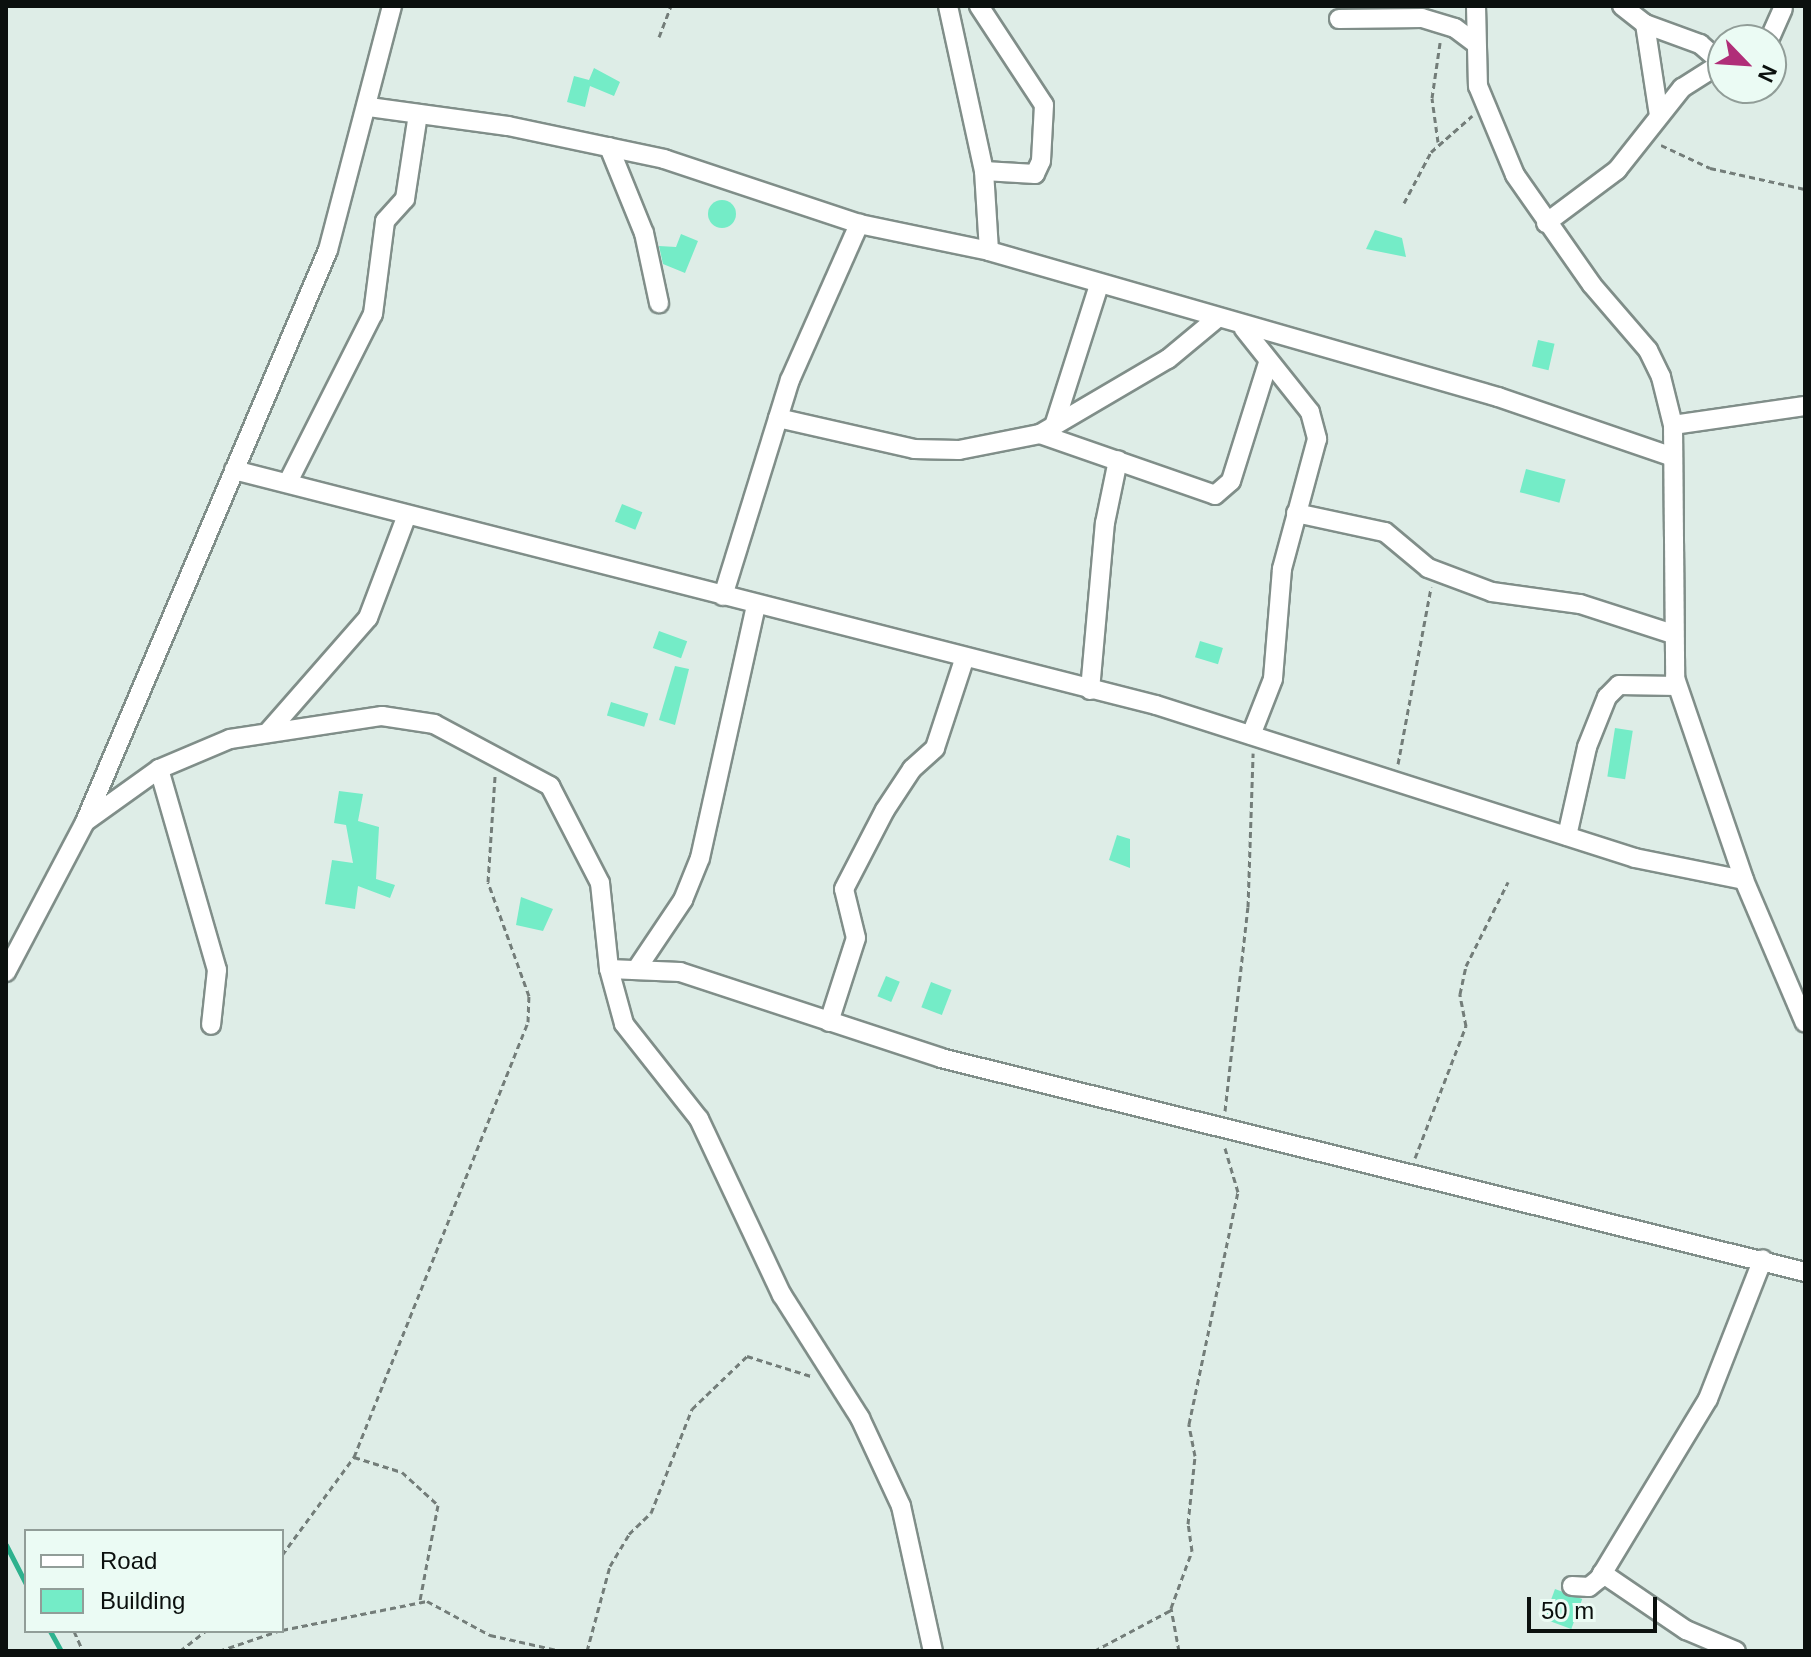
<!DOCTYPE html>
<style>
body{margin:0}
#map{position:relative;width:1811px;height:1657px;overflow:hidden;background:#deede7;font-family:Helvetica,sans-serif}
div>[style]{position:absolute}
.stream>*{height:5px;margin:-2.5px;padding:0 2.5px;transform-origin:2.5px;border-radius:2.5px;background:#2fb18e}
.building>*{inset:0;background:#74ecc7;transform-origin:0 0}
.round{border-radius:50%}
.path>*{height:3px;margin-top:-1.5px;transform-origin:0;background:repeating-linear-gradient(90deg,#737d79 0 6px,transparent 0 10px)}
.roads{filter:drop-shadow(2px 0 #808e89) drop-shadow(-2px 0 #808e89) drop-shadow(0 2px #808e89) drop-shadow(0 -2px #808e89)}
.minor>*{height:18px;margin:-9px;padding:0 9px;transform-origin:9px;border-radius:9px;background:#fff}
span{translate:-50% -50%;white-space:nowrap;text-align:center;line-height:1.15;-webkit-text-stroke:6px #ebfbf4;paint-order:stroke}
.frame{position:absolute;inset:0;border:8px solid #0b100e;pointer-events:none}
.legend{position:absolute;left:24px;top:1529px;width:260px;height:104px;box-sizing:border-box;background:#ebfbf4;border:2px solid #919d98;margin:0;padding:10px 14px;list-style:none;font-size:24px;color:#0b100e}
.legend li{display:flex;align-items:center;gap:16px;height:40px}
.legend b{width:40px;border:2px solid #919d98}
.north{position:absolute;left:1707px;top:24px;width:80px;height:80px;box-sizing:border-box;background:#ebfbf4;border:2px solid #919d98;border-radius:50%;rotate:115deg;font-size:22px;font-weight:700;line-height:32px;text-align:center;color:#0b100e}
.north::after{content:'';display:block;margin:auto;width:28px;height:36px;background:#b02e78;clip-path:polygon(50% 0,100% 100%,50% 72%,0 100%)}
.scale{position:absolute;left:1527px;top:1597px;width:130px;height:36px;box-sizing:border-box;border:4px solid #0b100e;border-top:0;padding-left:10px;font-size:24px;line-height:28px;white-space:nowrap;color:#0b100e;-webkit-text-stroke:6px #ebfbf4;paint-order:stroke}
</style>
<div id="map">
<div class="stream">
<div style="left:6px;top:1545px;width:44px;rotate:62.9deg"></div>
<div style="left:50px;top:1631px;width:23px;rotate:61deg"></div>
</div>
<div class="building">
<div style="clip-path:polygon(594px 68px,620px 82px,614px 96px,590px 86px,585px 107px,567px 102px,574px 76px,589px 80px)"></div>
<div class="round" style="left:708px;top:200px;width:28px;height:28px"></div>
<div style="clip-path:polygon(1375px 230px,1402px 238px,1406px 257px,1366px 249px)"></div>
<div style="clip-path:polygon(681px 234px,698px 241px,685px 273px,663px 264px,659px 246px,676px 247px)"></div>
<div style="left:1538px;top:340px;width:17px;height:27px;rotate:13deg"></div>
<div style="left:1526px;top:469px;width:41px;height:24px;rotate:15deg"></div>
<div style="left:622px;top:504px;width:22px;height:19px;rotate:22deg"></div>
<div style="left:659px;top:631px;width:30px;height:18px;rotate:20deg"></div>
<div style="left:1200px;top:641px;width:24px;height:17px;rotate:17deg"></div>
<div style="clip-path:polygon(675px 666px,689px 669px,675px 725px,659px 720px)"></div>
<div style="left:611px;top:702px;width:39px;height:14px;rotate:17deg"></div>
<div style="left:1615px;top:728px;width:18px;height:49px;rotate:9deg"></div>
<div style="clip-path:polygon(339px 791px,363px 794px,358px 821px,379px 827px,376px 879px,395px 885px,390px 898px,358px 886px,355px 909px,325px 904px,332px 860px,353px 863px,346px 825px,334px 823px)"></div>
<div style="clip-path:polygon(1117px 835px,1130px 839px,1130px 868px,1109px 860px)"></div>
<div style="clip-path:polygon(521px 897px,553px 909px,543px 931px,516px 925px)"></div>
<div style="left:886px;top:976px;width:15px;height:22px;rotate:23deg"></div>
<div style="left:931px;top:982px;width:22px;height:27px;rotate:21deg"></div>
<div style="left:1555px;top:1589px;width:29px;height:32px;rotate:20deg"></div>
</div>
<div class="path">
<div style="left:659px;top:37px;width:33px;rotate:-69deg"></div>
<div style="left:1438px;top:142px;width:44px;rotate:-97.8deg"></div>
<div style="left:1432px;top:98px;width:56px;rotate:-81.7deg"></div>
<div style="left:1661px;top:145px;width:54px;rotate:25.1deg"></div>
<div style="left:1710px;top:168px;width:97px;rotate:12.5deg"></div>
<div style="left:1404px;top:203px;width:58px;rotate:-62.1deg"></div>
<div style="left:1431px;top:152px;width:55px;rotate:-41.3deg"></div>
<div style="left:1398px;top:764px;width:180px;rotate:-79.4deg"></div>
<div style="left:1225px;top:1111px;width:205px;rotate:-83.6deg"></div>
<div style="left:1248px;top:907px;width:154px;rotate:-88.1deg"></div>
<div style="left:1415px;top:1158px;width:142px;rotate:-68.9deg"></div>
<div style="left:1466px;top:1026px;width:33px;rotate:-101deg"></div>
<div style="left:1460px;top:994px;width:29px;rotate:-78deg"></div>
<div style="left:1466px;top:966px;width:94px;rotate:-63.4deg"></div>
<div style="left:354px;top:1457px;width:50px;rotate:17.4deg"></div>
<div style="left:402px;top:1472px;width:49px;rotate:42.5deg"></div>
<div style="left:438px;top:1505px;width:97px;rotate:100.7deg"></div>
<div style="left:25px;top:1542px;width:1px;rotate:45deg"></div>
<div style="left:282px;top:1555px;width:122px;rotate:-53.7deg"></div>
<div style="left:354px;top:1457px;width:469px;rotate:-68.2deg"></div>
<div style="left:528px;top:1022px;width:26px;rotate:-88deg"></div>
<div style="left:529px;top:996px;width:121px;rotate:-109.8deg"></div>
<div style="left:488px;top:882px;width:106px;rotate:-86.2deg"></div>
<div style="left:282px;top:1630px;width:148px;rotate:-11.3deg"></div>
<div style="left:427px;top:1601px;width:72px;rotate:28.4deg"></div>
<div style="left:490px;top:1635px;width:73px;rotate:12.7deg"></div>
<div style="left:74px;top:1631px;width:22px;rotate:66deg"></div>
<div style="left:180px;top:1651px;width:33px;rotate:-38deg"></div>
<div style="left:219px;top:1651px;width:62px;rotate:-18.7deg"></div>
<div style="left:587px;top:1651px;width:88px;rotate:-74.9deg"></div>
<div style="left:610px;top:1566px;width:37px;rotate:-59deg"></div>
<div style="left:629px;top:1534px;width:30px;rotate:-44deg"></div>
<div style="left:651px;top:1513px;width:112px;rotate:-68.5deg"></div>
<div style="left:692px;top:1409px;width:76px;rotate:-43.9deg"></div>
<div style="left:747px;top:1356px;width:67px;rotate:17.4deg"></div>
<div style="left:1094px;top:1651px;width:87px;rotate:-28deg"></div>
<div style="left:1179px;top:1651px;width:44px;rotate:-100.5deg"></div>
<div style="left:1171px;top:1608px;width:61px;rotate:-69.8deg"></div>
<div style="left:1192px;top:1551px;width:27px;rotate:-98deg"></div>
<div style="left:1188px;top:1524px;width:68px;rotate:-84.1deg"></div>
<div style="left:1195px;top:1456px;width:33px;rotate:-101deg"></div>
<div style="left:1189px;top:1424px;width:237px;rotate:-78.1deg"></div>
<div style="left:1238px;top:1192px;width:46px;rotate:-106.5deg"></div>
</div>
<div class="roads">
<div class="minor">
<div style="left:948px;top:6px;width:169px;rotate:77.7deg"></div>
<div style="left:984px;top:171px;width:80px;rotate:86.4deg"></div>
<div style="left:979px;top:6px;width:118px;rotate:56.7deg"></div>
<div style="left:1044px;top:105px;width:56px;rotate:93.1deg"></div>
<div style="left:1041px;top:161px;width:14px;rotate:115deg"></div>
<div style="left:1035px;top:174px;width:51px;rotate:-176.6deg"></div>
<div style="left:1476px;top:6px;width:80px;rotate:88.6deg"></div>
<div style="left:1478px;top:86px;width:96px;rotate:67.4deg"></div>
<div style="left:1515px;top:175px;width:134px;rotate:55deg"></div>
<div style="left:1592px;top:285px;width:86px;rotate:49.3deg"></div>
<div style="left:1648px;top:350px;width:30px;rotate:64deg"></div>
<div style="left:1661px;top:377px;width:49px;rotate:76deg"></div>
<div style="left:1673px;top:425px;width:253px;rotate:89.5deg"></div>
<div style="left:1675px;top:678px;width:213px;rotate:71.1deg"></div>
<div style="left:1744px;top:880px;width:155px;rotate:66.9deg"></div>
<div style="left:1622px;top:6px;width:29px;rotate:38deg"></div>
<div style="left:1645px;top:24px;width:92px;rotate:81.3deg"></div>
<div style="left:1339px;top:19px;width:83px;rotate:-0.7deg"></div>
<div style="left:1422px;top:18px;width:34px;rotate:17deg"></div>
<div style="left:1455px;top:28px;width:25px;rotate:37deg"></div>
<div style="left:1645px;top:24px;width:59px;rotate:20deg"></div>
<div style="left:1700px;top:44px;width:29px;rotate:41deg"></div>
<div style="left:1769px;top:40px;width:34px;rotate:-66deg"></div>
<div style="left:369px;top:107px;width:140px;rotate:7.8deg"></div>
<div style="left:508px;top:126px;width:159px;rotate:11.9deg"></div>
<div style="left:664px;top:159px;width:206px;rotate:18.4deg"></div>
<div style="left:859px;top:224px;width:133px;rotate:11.7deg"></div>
<div style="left:989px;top:251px;width:530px;rotate:16deg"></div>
<div style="left:1498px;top:397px;width:185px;rotate:18.9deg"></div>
<div style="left:609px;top:147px;width:93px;rotate:67.9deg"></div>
<div style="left:644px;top:233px;width:72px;rotate:77.9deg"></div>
<div style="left:1546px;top:223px;width:89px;rotate:-36.7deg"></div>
<div style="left:1617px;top:170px;width:105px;rotate:-51.6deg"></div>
<div style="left:1682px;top:88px;width:49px;rotate:-32.4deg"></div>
<div style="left:1244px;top:329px;width:106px;rotate:51.5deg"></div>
<div style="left:1310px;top:412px;width:28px;rotate:75deg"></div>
<div style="left:1317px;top:439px;width:135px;rotate:105.1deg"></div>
<div style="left:1282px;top:569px;width:110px;rotate:94.7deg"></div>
<div style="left:1273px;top:679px;width:60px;rotate:111.4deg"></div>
<div style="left:778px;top:418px;width:139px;rotate:12.8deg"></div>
<div style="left:914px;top:449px;width:45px;rotate:1.3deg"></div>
<div style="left:959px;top:450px;width:83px;rotate:-11.2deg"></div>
<div style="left:1040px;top:434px;width:148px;rotate:-30.4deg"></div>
<div style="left:1168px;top:359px;width:61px;rotate:-39.7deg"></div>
<div style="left:1673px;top:425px;width:133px;rotate:-8.2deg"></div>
<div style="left:1054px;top:426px;width:148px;rotate:-72.3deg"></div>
<div style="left:1040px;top:434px;width:185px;rotate:19.2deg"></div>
<div style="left:1215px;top:495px;width:21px;rotate:-41deg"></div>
<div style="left:1231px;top:481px;width:124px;rotate:-72.6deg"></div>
<div style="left:234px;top:470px;width:951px;rotate:14.3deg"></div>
<div style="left:1156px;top:705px;width:503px;rotate:17.71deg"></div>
<div style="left:1635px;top:858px;width:111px;rotate:11.4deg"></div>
<div style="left:288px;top:482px;width:188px;rotate:-63.2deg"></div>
<div style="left:373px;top:314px;width:94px;rotate:-82.6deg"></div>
<div style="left:385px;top:221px;width:30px;rotate:-48deg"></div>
<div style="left:405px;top:199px;width:86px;rotate:-81.3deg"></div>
<div style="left:1296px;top:513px;width:91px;rotate:12.1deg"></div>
<div style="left:1385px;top:532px;width:56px;rotate:39.9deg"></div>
<div style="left:1428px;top:568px;width:68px;rotate:20.6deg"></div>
<div style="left:1492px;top:592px;width:89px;rotate:7.8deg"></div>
<div style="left:1580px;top:604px;width:98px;rotate:17.9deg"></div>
<div style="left:723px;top:596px;width:226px;rotate:-72.8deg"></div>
<div style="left:790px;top:380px;width:171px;rotate:-66.1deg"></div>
<div style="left:1090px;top:690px;width:168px;rotate:-84.9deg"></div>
<div style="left:1105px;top:523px;width:64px;rotate:-78.3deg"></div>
<div style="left:269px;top:731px;width:150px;rotate:-48.8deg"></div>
<div style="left:368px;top:618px;width:110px;rotate:-69.3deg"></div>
<div style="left:159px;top:769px;width:209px;rotate:73.9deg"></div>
<div style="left:217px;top:970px;width:55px;rotate:96.2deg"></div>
<div style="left:85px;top:822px;width:91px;rotate:-35.6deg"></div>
<div style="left:159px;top:769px;width:77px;rotate:-22.9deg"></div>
<div style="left:230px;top:739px;width:154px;rotate:-8.6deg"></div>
<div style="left:382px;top:716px;width:53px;rotate:8.7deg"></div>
<div style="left:434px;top:724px;width:132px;rotate:28.1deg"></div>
<div style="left:550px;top:786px;width:109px;rotate:62.7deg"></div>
<div style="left:600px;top:883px;width:86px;rotate:84deg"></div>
<div style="left:609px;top:969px;width:57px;rotate:74.7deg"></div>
<div style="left:624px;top:1024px;width:121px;rotate:51.7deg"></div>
<div style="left:699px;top:1119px;width:195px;rotate:64.8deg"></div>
<div style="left:782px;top:1295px;width:146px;rotate:57.6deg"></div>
<div style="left:860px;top:1418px;width:97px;rotate:65deg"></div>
<div style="left:901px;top:1506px;width:148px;rotate:77.6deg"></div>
<div style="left:1567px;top:836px;width:91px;rotate:-77.3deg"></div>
<div style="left:1587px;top:747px;width:54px;rotate:-68.2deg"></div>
<div style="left:1607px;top:697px;width:17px;rotate:-45deg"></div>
<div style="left:1619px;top:685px;width:58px;rotate:1deg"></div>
<div style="left:638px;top:967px;width:81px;rotate:-56.1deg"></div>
<div style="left:683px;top:900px;width:45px;rotate:-68deg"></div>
<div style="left:700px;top:858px;width:259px;rotate:-77.5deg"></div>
<div style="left:609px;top:969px;width:71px;rotate:2.4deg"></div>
<div style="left:680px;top:972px;width:275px;rotate:18.2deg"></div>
<div style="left:941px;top:1058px;width:890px;rotate:13.91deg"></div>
<div style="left:6px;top:972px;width:170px;rotate:-62.2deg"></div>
<div style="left:85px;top:822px;width:621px;rotate:-66.98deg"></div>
<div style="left:328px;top:250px;width:252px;rotate:-75.3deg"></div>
<div style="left:829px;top:1022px;width:88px;rotate:-72.2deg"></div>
<div style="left:856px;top:938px;width:50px;rotate:-103.8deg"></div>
<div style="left:844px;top:889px;width:89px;rotate:-62.6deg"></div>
<div style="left:885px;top:810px;width:49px;rotate:-56.6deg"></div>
<div style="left:912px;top:769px;width:31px;rotate:-42deg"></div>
<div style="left:935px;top:748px;width:93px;rotate:-71.8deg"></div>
<div style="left:1602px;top:1573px;width:102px;rotate:34.2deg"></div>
<div style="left:1686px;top:1630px;width:54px;rotate:22.8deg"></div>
<div style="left:1572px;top:1586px;width:17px;rotate:3deg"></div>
<div style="left:1589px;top:1587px;width:13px;rotate:-39deg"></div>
<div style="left:1599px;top:1579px;width:210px;rotate:-58.8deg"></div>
<div style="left:1708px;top:1399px;width:150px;rotate:-68.6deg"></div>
</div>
</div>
<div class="frame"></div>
<ul class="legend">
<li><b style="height:10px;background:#fff"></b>Road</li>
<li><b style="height:22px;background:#74ecc7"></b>Building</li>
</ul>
<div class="north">N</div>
<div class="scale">50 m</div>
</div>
